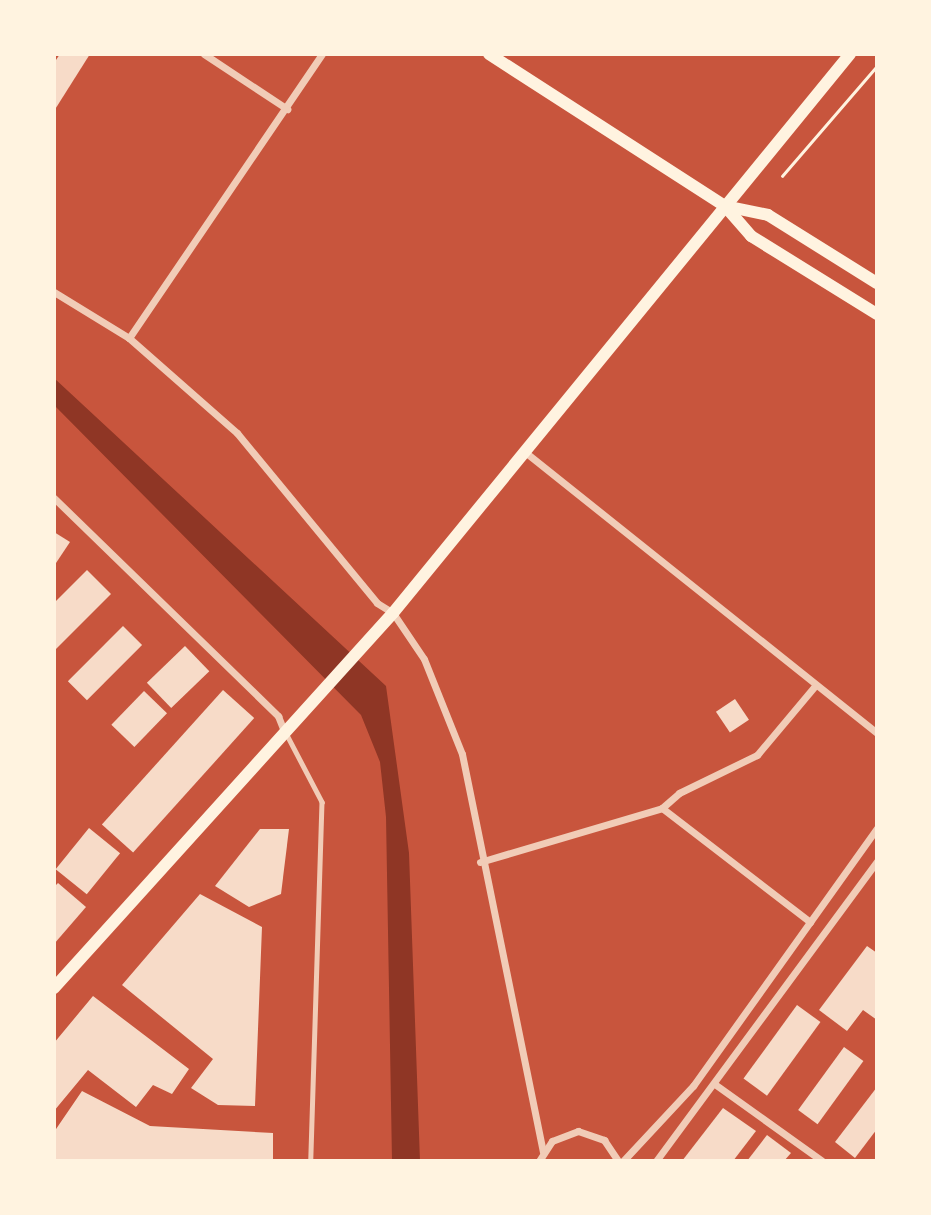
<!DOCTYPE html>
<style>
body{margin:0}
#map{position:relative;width:931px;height:1215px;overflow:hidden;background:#c8553d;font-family:Commissioner,sans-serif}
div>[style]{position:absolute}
.water>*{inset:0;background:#8f3625}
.building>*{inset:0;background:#f7dbc8;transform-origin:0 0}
.path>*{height:2.5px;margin:-1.25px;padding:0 1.25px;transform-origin:1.25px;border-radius:1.25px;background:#fff3e0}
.service>*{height:4.5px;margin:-2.25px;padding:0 2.25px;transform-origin:2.25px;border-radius:2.25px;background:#f1ccb7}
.minor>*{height:7px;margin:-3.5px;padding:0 3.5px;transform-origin:3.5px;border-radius:3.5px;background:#f1ccb7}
.secondary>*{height:12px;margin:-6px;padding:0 6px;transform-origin:6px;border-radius:6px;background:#fff3e0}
span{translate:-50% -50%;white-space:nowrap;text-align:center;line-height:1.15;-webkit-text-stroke:7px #fff3e0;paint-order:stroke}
.frame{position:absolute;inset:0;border:56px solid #fff3e0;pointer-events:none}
</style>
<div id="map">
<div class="water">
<div style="clip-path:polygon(54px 378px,386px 686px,409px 853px,420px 1161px,392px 1161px,386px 817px,380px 762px,361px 715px,54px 405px)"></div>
</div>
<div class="building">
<div style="clip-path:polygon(60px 54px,90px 54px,54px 111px,54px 63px)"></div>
<div style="clip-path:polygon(54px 532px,70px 542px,54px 566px)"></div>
<div style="clip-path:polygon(87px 570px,111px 594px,54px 651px,54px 603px)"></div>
<div style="left:123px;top:626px;width:27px;height:78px;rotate:45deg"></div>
<div style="left:185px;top:646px;width:35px;height:53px;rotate:46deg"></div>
<div style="left:223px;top:690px;width:42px;height:181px;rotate:42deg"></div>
<div style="left:144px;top:691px;width:32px;height:47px;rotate:44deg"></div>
<div style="left:735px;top:699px;width:25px;height:23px;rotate:56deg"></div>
<div style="left:89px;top:828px;width:40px;height:53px;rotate:39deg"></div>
<div style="clip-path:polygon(260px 829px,289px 829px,281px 894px,249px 907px,215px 886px)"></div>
<div style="clip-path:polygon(58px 883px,86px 907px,54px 944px,54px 887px)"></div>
<div style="clip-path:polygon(200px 894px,262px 927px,255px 1106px,218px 1105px,191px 1088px,213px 1059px,122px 985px)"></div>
<div style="clip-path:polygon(867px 946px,877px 953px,877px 1020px,863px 1010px,847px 1031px,819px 1010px)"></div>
<div style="clip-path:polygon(93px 996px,189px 1069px,172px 1094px,153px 1085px,136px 1107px,88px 1070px,54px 1111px,54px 1043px)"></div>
<div style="left:797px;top:1005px;width:29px;height:91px;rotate:36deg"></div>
<div style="left:844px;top:1047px;width:24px;height:78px;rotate:36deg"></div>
<div style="clip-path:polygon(877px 1087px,877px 1129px,855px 1158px,835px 1142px)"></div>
<div style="clip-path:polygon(82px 1091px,150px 1126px,273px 1133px,273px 1161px,54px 1161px,54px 1132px)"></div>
<div style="clip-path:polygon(723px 1108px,756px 1131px,733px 1161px,682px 1161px)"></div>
<div style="clip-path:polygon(767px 1135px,791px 1153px,784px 1161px,747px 1161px)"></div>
</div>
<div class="path">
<div style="left:782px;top:176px;width:145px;rotate:-49.2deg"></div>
</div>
<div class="service">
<div style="left:286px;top:733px;width:78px;rotate:62.4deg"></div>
<div style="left:322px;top:802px;width:359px;rotate:91.8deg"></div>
</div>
<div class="minor">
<div style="left:204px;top:54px;width:100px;rotate:33.5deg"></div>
<div style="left:54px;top:292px;width:88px;rotate:31.5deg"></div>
<div style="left:129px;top:338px;width:144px;rotate:41.3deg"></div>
<div style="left:237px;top:433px;width:220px;rotate:50.5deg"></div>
<div style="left:377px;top:603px;width:19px;rotate:32deg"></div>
<div style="left:393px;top:613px;width:55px;rotate:56deg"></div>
<div style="left:424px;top:659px;width:102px;rotate:68.2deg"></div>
<div style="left:462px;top:754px;width:406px;rotate:78.5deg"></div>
<div style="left:129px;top:338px;width:343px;rotate:-55.8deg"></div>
<div style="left:525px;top:452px;width:450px;rotate:38.6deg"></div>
<div style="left:54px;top:498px;width:313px;rotate:44.2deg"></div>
<div style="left:278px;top:716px;width:16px;rotate:68deg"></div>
<div style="left:662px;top:808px;width:187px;rotate:37.6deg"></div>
<div style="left:480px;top:862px;width:190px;rotate:-16.5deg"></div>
<div style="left:662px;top:808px;width:23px;rotate:-41deg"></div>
<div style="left:679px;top:793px;width:87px;rotate:-26deg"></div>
<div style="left:757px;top:755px;width:90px;rotate:-50deg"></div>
<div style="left:716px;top:1085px;width:130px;rotate:35.6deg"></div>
<div style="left:539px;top:1161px;width:24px;rotate:-57deg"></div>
<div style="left:552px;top:1141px;width:28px;rotate:-21deg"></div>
<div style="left:578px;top:1131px;width:28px;rotate:19deg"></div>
<div style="left:604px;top:1140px;width:25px;rotate:56deg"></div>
<div style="left:623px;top:1161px;width:103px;rotate:-47deg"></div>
<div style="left:693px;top:1086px;width:317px;rotate:-54.5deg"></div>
<div style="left:656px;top:1161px;width:373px;rotate:-53.6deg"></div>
</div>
<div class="secondary">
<div style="left:489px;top:54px;width:281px;rotate:32.8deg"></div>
<div style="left:725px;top:206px;width:40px;rotate:49deg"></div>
<div style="left:751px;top:236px;width:148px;rotate:31.8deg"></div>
<div style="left:725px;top:206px;width:44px;rotate:11.8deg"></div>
<div style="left:768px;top:215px;width:128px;rotate:32deg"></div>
<div style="left:54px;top:988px;width:506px;rotate:-47.89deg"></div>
<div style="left:393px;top:613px;width:722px;rotate:-50.73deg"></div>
</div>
<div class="frame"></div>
</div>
